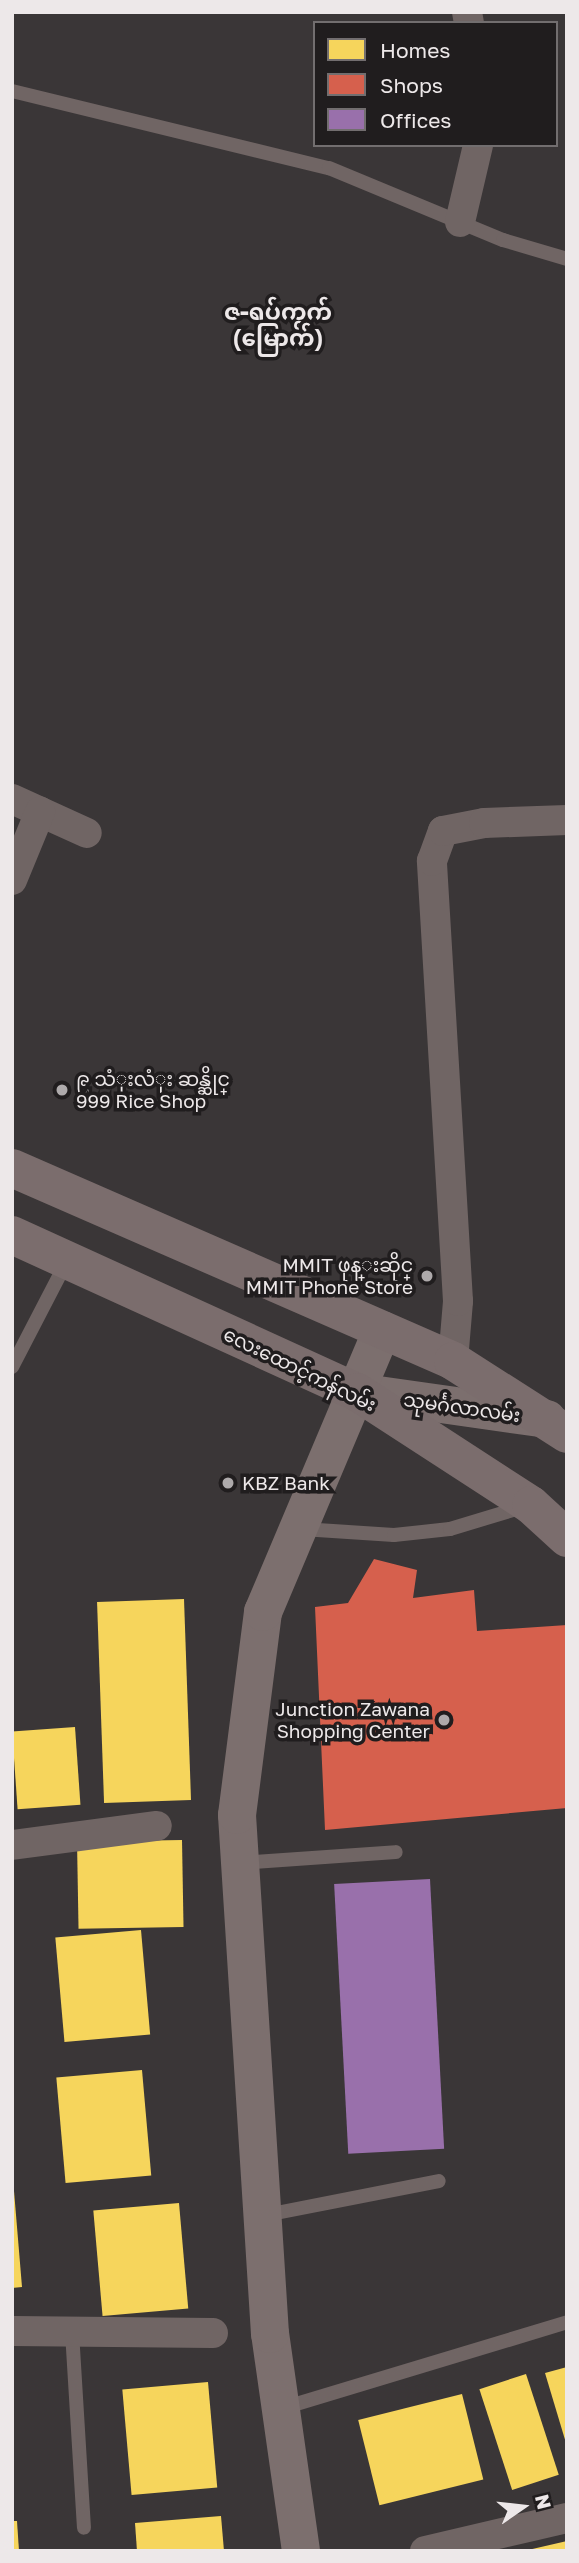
<!DOCTYPE html>
<meta charset="utf-8">
<style>
body{margin:0}
#map{position:relative;width:579px;height:2563px;overflow:hidden;background:#3a3637;font-family:"Golos Text","Noto Sans Myanmar",sans-serif}
div>[style]{position:absolute}
.homes>*{inset:0;background:#f6d55c;transform-origin:0 0}
.shops>*{inset:0;background:#d6604d}
.offices>*{inset:0;background:#9970ab;transform-origin:0 0}
.lane>*{height:14px;margin:-7px;padding:0 7px;transform-origin:7px;border-radius:7px;background:#706564}
.street>*{height:30px;margin:-15px;padding:0 15px;transform-origin:15px;border-radius:15px;background:#706564}
.secondary>*{height:38px;margin:-19px;padding:0 19px;transform-origin:19px;border-radius:19px;background:#7c6f6e}
.primary>*{height:38px;margin:-19px;padding:0 19px;transform-origin:19px;border-radius:19px;background:#7b6d6d}
.dots>*{width:19px;height:19px;translate:-50% -50%;box-sizing:border-box;border:4px solid #201d1e;border-radius:50%}
span{translate:-50% -50%;white-space:nowrap;text-align:center;line-height:1.15;-webkit-text-stroke:7px #201d1e;paint-order:stroke}
.poi-label{font-size:19px;color:#ede8e9}
.left{translate:0 -50%;text-align:left}
.right{translate:-100% -50%;text-align:right}
.street-label{font-size:19px;color:#ede8e9}
.quarter-label{font-size:23px;color:#ede8e9;font-weight:700}
.frame{position:absolute;inset:0;border:14px solid #ede8e9;pointer-events:none}
.legend{position:absolute;left:313px;top:21px;width:245px;height:126px;box-sizing:border-box;background:#201d1e;border:2px solid #726e6f;margin:0;padding:9px 12px;list-style:none;font-size:21px;color:#ede8e9}
.legend li{display:flex;align-items:center;gap:14px;height:35px}
.legend b{width:35px;border:2px solid #726e6f}
.north{position:absolute;left:488px;top:2472px;width:70px;height:70px;-webkit-text-stroke:5px #201d1e;paint-order:stroke;rotate:76deg;font-size:19px;font-weight:700;line-height:28px;text-align:center;color:#ede8e9}
.north::after{content:'';display:block;margin:auto;width:24px;height:32px;background:#ede8e9;clip-path:polygon(50% 0,100% 100%,50% 72%,0 100%)}
</style>
<div id="map">
<div class="homes">
<div style="left:184px;top:1599px;width:201px;height:87px;rotate:88deg"></div>
<div style="left:75px;top:1727px;width:78px;height:63px;rotate:86deg"></div>
<div style="left:182px;top:1840px;width:87px;height:105px;rotate:89deg"></div>
<div style="left:141px;top:1930px;width:105px;height:86px;rotate:85deg"></div>
<div style="left:142px;top:2070px;width:106px;height:86px;rotate:85deg"></div>
<div style="clip-path:polygon(14px 2191px,22px 2287px,12px 2288px,12px 2192px)"></div>
<div style="left:179px;top:2203px;width:106px;height:86px;rotate:85deg"></div>
<div style="clip-path:polygon(567px 2367px,567px 2443px,566px 2443px,545px 2373px)"></div>
<div style="left:526px;top:2374px;width:106px;height:49px;rotate:72deg"></div>
<div style="left:208px;top:2382px;width:106px;height:86px;rotate:85deg"></div>
<div style="left:462px;top:2394px;width:88px;height:107px;rotate:76deg"></div>
<div style="clip-path:polygon(221px 2516px,224px 2551px,137px 2551px,135px 2523px)"></div>
<div style="clip-path:polygon(12px 2521px,17px 2521px,19px 2551px,12px 2551px)"></div>
<div style="clip-path:polygon(567px 2541px,567px 2551px,528px 2551px,528px 2550px)"></div>
</div>
<div class="shops">
<div style="clip-path:polygon(374px 1559px,417px 1570px,413px 1598px,474px 1590px,477px 1631px,567px 1625px,567px 1808px,325px 1830px,315px 1607px,348px 1603px)"></div>
</div>
<div class="offices">
<div style="left:430px;top:1879px;width:270px;height:96px;rotate:87deg"></div>
</div>
<div class="lane">
<div style="left:12px;top:91px;width:326px;rotate:13.7deg"></div>
<div style="left:329px;top:168px;width:188px;rotate:22.5deg"></div>
<div style="left:503px;top:240px;width:67px;rotate:16.5deg"></div>
<div style="left:12px;top:1367px;width:117px;rotate:-62.6deg"></div>
<div style="left:302px;top:1529px;width:92px;rotate:3.7deg"></div>
<div style="left:394px;top:1535px;width:56px;rotate:-6.1deg"></div>
<div style="left:450px;top:1529px;width:76px;rotate:-16.8deg"></div>
<div style="left:240px;top:1863px;width:156px;rotate:-4deg"></div>
<div style="left:266px;top:2215px;width:176px;rotate:-11.1deg"></div>
<div style="left:72px;top:2332px;width:196px;rotate:86.5deg"></div>
<div style="left:283px;top:2408px;width:297px;rotate:-16.8deg"></div>
</div>
<div class="street">
<div style="left:467px;top:12px;width:11px;rotate:80deg"></div>
<div style="left:460px;top:222px;width:79px;rotate:-76.8deg"></div>
<div style="left:12px;top:799px;width:82px;rotate:24.4deg"></div>
<div style="left:12px;top:880px;width:74px;rotate:-67.6deg"></div>
<div style="left:453px;top:1361px;width:60px;rotate:-85.2deg"></div>
<div style="left:458px;top:1301px;width:441px;rotate:-93.4deg"></div>
<div style="left:432px;top:861px;width:32px;rotate:-70deg"></div>
<div style="left:443px;top:831px;width:42px;rotate:-11deg"></div>
<div style="left:484px;top:823px;width:83px;rotate:-2.1deg"></div>
<div style="left:12px;top:1845px;width:146px;rotate:-7.5deg"></div>
<div style="left:12px;top:2331px;width:201px;rotate:0.6deg"></div>
<div style="left:425px;top:2551px;width:146px;rotate:-13.1deg"></div>
</div>
<div class="secondary">
<div style="left:357px;top:1392px;width:192px;rotate:8.1deg"></div>
<div style="left:301px;top:2551px;width:219px;rotate:-98.1deg"></div>
<div style="left:270px;top:2334px;width:520px;rotate:-93.64deg"></div>
<div style="left:237px;top:1815px;width:205px;rotate:-82.7deg"></div>
<div style="left:263px;top:1612px;width:306px;rotate:-67.1deg"></div>
</div>
<div class="primary">
<div style="left:12px;top:1168px;width:481px;rotate:23.6deg"></div>
<div style="left:453px;top:1361px;width:135px;rotate:32.6deg"></div>
<div style="left:12px;top:1235px;width:379px;rotate:24.5deg"></div>
<div style="left:357px;top:1392px;width:207px;rotate:33deg"></div>
<div style="left:531px;top:1505px;width:49px;rotate:42.5deg"></div>
</div>
<div class="dots">
<div style="left:62px;top:1090px;background:#aeaaab"></div>
<div style="left:427px;top:1276px;background:#aeaaab"></div>
<div style="left:228px;top:1483px;background:#aeaaab"></div>
<div style="left:444px;top:1720px;background:#aeaaab"></div>
</div>
<div class="poi-label">
<span class="left" style="left:76px;top:1090px">၉ သံုးလံုး ဆန္ဆိုင္<br>999 Rice Shop</span>
<span class="right" style="left:413px;top:1276px">MMIT ဖုန္းဆိုင္<br>MMIT Phone Store</span>
<span class="left" style="left:242px;top:1483px">KBZ Bank</span>
<span class="right" style="left:430px;top:1720px">Junction Zawana<br>Shopping Center</span>
</div>
<div class="street-label">
<span style="left:300px;top:1369px;rotate:26deg">လေးထောင့်ကန်လမ်း</span>
<span style="left:462px;top:1407px;rotate:8deg">သုမင်္ဂလာလမ်း</span>
</div>
<div class="quarter-label">
<span style="left:278px;top:324px">ဇ-ရပ်ကွက်<br>(မြောက်)</span>
</div>
<div class="frame"></div>
<ul class="legend">
<li><b style="height:19px;background:#f6d55c"></b>Homes</li>
<li><b style="height:19px;background:#d6604d"></b>Shops</li>
<li><b style="height:19px;background:#9970ab"></b>Offices</li>
</ul>
<div class="north">N</div>
</div>
